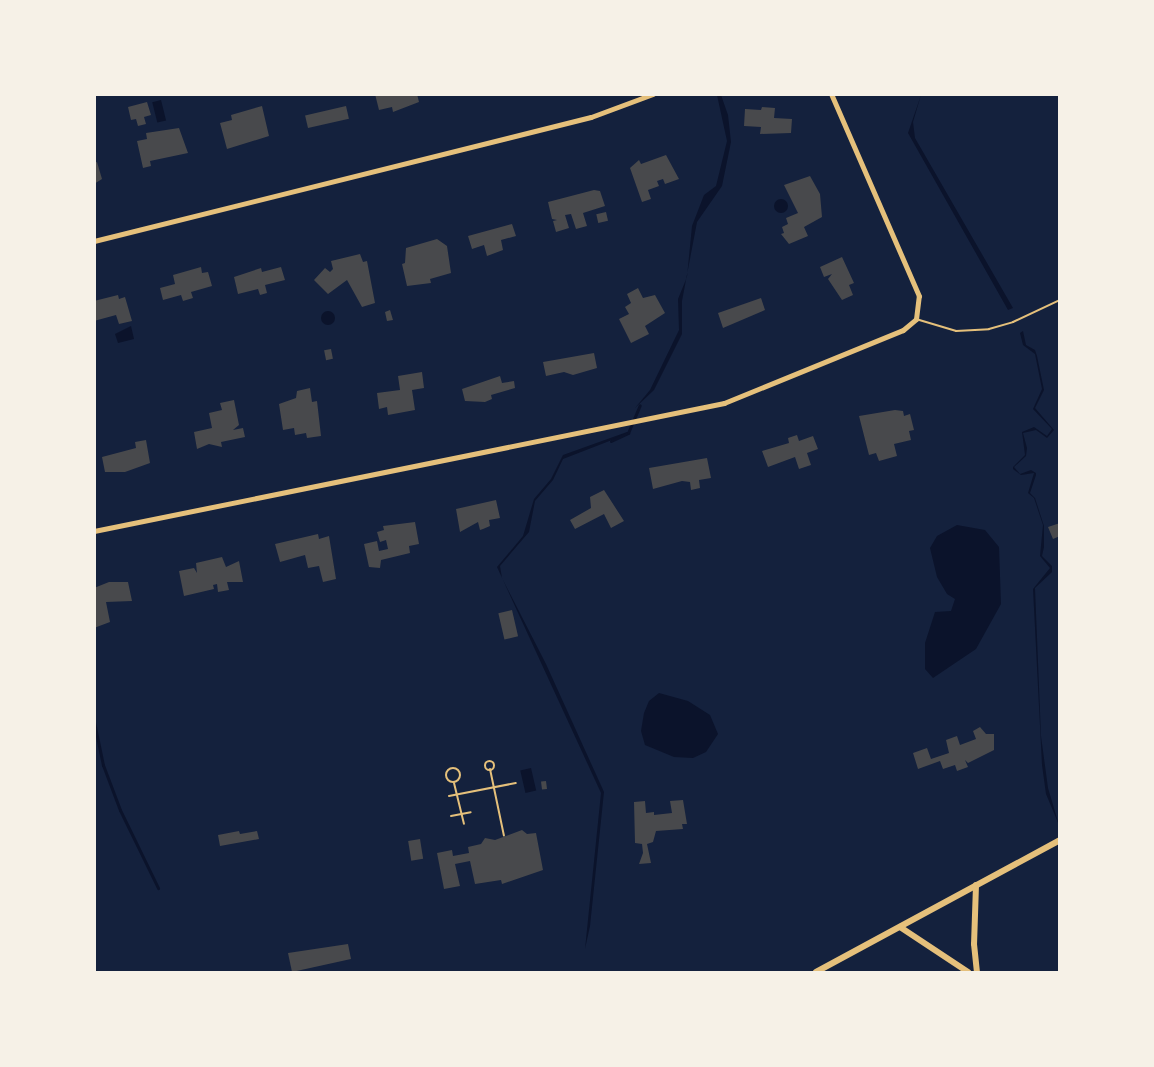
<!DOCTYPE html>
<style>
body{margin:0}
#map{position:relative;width:1154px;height:1067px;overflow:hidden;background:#14213d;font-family:"Open Sans",sans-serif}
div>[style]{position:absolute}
.water>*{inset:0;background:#0b132b;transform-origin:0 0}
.round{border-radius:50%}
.stream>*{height:3px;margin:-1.5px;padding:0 1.5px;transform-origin:1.5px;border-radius:1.5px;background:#0b132b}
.building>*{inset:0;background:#48494c;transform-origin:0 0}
.path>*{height:2px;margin:-1px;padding:0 1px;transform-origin:1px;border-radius:1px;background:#e5c07b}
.path>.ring{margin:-1px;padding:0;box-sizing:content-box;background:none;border:2px solid #e5c07b;border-radius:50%}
.service>*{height:2px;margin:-1px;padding:0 1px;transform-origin:1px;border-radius:1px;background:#e5c07b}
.minor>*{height:5px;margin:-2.5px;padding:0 2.5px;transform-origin:2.5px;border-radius:2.5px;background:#e5c07b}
.tertiary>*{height:6px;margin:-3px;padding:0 3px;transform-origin:3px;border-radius:3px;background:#e5c07b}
span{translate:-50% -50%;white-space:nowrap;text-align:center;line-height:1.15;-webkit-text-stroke:6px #f6f1e7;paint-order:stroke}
.frame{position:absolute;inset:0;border:96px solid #f6f1e7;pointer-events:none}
</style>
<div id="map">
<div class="water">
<div style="clip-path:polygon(717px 95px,721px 95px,728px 115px,731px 142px,722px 186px,697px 222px,682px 301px,682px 334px,654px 390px,635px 408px,650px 390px,679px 330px,678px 299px,687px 277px,692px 226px,704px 195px,716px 186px,727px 141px)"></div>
<div style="clip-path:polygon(921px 95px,913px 122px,915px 138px,1013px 308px,1008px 310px,908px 133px)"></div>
<div style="left:161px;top:100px;width:21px;height:9px;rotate:76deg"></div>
<div class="round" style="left:774px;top:199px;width:14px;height:14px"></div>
<div class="round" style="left:321px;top:311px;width:14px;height:14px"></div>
<div style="clip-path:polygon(131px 326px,134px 339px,118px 343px,115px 334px)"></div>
<div style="clip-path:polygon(1023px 331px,1026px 345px,1035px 350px,1037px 356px,1044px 390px,1035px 408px,1054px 430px,1047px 438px,1036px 430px,1023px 433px,1027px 448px,1026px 456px,1014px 467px,1020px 474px,1031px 470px,1036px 473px,1036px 475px,1030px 493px,1035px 498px,1044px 526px,1044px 547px,1042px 556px,1052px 566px,1052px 572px,1035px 588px,1041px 736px,1048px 788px,1059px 825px,1046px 794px,1042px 765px,1033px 589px,1050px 568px,1040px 556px,1043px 525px,1034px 498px,1028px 493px,1034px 473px,1021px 475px,1013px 469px,1013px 467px,1025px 455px,1022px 432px,1034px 427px,1047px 436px,1052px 429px,1033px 409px,1042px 389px,1035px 354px,1023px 345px,1020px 333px)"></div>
<div style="clip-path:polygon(627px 432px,630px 433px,563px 459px,553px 480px,535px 501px,529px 532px,500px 566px,502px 578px,546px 664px,604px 792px,590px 926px,585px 949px,601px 793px,497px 567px,523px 536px,534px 499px,551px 479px,563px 455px)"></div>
<div style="clip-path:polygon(957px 525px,985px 530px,999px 547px,1001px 604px,976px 649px,933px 678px,925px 669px,925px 643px,935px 612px,951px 611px,955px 599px,947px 594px,937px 577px,930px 548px,937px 536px)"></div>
<div style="clip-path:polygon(659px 693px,688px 701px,710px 715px,718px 734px,706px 752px,693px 758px,674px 757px,645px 745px,641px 731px,644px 713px,649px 701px)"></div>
<div style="left:531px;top:768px;width:23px;height:11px;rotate:77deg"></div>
</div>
<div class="stream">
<div style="left:611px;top:441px;width:19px;rotate:-25deg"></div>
<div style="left:628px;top:433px;width:30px;rotate:-67deg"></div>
<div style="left:94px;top:722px;width:44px;rotate:78.2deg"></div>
<div style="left:103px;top:765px;width:48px;rotate:69.3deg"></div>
<div style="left:120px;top:810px;width:87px;rotate:64deg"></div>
</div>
<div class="building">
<div style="clip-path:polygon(375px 94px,417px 94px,419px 102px,393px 112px,392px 107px,379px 110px)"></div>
<div style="clip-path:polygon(147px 102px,151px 115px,144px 117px,146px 124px,138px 126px,136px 119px,131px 120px,128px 107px)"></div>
<div style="clip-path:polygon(262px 106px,269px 136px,227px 149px,220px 123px,232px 120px,231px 115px)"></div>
<div style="left:346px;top:106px;width:13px;height:42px;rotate:77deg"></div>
<div style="clip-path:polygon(762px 107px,775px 108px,774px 118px,792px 119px,791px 133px,760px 134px,761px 127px,744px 126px,745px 109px,761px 110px)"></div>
<div style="clip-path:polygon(179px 128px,188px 153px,150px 161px,151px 166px,143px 168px,137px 141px,147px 139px,146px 133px)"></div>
<div style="clip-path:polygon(666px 155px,679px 179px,665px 184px,663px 179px,657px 181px,659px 186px,648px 190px,651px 199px,642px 202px,630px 168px,639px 160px,641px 164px)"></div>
<div style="clip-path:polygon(97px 162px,102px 179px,94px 184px,94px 163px)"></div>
<div style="clip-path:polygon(810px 176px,820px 194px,822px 217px,804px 227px,808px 236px,789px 244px,781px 234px,784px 233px,782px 227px,788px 224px,786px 218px,798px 213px,784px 185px)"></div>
<div style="clip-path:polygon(594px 190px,600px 191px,605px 206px,583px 213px,587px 226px,576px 229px,571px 214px,565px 215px,569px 228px,556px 232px,553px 221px,557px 220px,552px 219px,548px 202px)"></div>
<div style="left:606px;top:212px;width:9px;height:10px;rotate:77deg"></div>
<div style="clip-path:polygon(512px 224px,516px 236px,501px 240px,503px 250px,487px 256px,484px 245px,472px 249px,468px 236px)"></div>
<div style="clip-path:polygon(437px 239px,447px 246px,451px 273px,430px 279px,431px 283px,407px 286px,402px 264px,405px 263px,406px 248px)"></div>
<div style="clip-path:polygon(360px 254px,363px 262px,367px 261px,375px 303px,362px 307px,347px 280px,328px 294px,314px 280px,325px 268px,330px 272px,333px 269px,331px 261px)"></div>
<div style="clip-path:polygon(842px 257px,854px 283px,849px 285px,853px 295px,842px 300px,828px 279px,832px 274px,824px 277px,820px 267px)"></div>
<div style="clip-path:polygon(201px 267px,202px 273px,208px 272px,212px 286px,191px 292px,193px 298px,183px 301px,181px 295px,163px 300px,160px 288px,175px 284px,173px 275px)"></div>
<div style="clip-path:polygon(281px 267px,285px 280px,265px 285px,267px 293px,260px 295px,258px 289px,238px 294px,234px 277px,261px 268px,262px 272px)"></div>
<div style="clip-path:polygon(638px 288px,643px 298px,655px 295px,665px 313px,645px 326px,649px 334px,631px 343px,619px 319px,629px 314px,625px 307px,631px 303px,627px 294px)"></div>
<div style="clip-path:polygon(118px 295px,119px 299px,125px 297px,132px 321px,119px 324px,116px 315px,94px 321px,94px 301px)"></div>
<div style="clip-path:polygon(761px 298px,765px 310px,723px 328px,718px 313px)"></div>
<div style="clip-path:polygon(390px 310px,393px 320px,387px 321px,385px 312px)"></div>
<div style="left:331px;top:349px;width:10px;height:7px;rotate:79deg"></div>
<div style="clip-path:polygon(594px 353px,597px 368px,573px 375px,564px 372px,546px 376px,543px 362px)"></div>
<div style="clip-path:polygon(422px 372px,424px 388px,412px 390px,415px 410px,388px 415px,387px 407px,379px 409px,377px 393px,400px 390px,398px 376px)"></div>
<div style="clip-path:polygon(500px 376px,502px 383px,514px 381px,515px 388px,491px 395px,492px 399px,485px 402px,465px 401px,462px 389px)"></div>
<div style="clip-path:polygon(310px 388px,312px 402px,317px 401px,321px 436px,307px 438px,306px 433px,295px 435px,294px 428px,283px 430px,279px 404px,296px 398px,297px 391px)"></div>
<div style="clip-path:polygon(234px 400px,239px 425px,233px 430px,243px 428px,245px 437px,221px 442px,222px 447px,209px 444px,197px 449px,194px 432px,212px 428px,209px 413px,222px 410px,220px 403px)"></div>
<div style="clip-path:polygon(895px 410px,903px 411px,904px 416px,910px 414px,914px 430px,909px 431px,911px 440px,894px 444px,897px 456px,879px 461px,876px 453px,869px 455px,859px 416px)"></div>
<div style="clip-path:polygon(797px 435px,799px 441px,813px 436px,818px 449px,807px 453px,811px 465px,799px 469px,795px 457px,768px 467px,762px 451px,789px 443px,788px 438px)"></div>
<div style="clip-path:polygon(146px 440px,150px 463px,125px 472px,105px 472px,102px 457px,136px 448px,135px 442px)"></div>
<div style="clip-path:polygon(707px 458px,711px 478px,699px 480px,700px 488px,691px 490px,690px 482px,682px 481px,653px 489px,649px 468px)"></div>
<div style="clip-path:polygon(604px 490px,624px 521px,611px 528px,604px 514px,575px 529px,570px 520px,591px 508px,590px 497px)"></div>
<div style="clip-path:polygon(496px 500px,500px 518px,489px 520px,490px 526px,483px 529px,480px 530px,478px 522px,460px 532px,456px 509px)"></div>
<div style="clip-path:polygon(415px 522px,419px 544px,409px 546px,410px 553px,381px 560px,380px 568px,369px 567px,364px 544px,377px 541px,379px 551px,388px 549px,386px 540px,380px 542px,377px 532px,384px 530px,383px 526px)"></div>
<div style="clip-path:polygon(1060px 523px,1060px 536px,1053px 539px,1048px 527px)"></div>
<div style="clip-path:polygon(318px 534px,319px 539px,329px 536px,336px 579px,323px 582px,319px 566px,308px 568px,305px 555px,280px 562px,275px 544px)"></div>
<div style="clip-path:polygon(222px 557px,226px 567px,239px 561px,243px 582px,227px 582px,229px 590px,218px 592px,217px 584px,213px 585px,214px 589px,184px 596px,179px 571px,194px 568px,197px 573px,196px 563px)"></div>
<div style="clip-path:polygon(109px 582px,128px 582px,132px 601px,106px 602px,110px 622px,94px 628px,94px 588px)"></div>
<div style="left:512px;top:610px;width:27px;height:14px;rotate:77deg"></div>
<div style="clip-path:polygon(980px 727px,986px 734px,994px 734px,994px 750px,968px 763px,965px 760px,968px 767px,957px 771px,955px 765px,943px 769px,940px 761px,918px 769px,913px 753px,927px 748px,931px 759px,949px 753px,946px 740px,957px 736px,960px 745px,976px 739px,973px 731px)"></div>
<div style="left:546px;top:781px;width:8px;height:5px;rotate:83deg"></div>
<div style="clip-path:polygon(683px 800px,687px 824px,682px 824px,683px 829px,656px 831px,653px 842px,647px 844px,651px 863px,639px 864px,643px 853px,642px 844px,635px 843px,634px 802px,645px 801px,646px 813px,654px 812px,654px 815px,672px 813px,670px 801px)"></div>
<div style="clip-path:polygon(522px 830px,527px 834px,536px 833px,543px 870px,502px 884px,501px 880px,475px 884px,470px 861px,455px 864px,460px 886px,444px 889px,437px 853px,452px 850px,453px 856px,469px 853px,468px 847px,481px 844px,485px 838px,495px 840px)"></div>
<div style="clip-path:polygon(239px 831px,240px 834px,257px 831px,259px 839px,220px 846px,218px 835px)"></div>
<div style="left:420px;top:839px;width:20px;height:12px;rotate:81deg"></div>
<div style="clip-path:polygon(348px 944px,351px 959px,292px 972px,288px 953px)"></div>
</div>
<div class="path">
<div class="ring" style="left:484.5px;top:760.5px;width:7px;height:7px"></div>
<div class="ring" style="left:446px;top:768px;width:12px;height:12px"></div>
<div style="left:490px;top:769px;width:68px;rotate:78.2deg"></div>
<div style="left:454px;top:783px;width:42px;rotate:76.3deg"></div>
<div style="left:449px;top:796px;width:68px;rotate:-11deg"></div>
<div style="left:451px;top:816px;width:20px;rotate:-11deg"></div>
</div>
<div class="service">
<div style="left:916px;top:319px;width:42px;rotate:16.7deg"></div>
<div style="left:956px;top:331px;width:33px;rotate:-3deg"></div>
<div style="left:989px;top:329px;width:25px;rotate:-16deg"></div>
<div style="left:1013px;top:322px;width:52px;rotate:-25.1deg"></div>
</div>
<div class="minor">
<div style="left:94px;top:241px;width:512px;rotate:-14.01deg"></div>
<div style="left:591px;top:117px;width:66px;rotate:-20.4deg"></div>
<div style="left:94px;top:531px;width:643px;rotate:-11.48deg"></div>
<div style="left:724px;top:403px;width:193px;rotate:-22.2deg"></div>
<div style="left:903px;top:330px;width:17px;rotate:-40deg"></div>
<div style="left:916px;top:319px;width:23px;rotate:-83deg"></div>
<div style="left:919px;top:296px;width:220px;rotate:-113.5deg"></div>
</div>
<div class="tertiary">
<div style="left:976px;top:885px;width:59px;rotate:91.9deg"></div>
<div style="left:974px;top:944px;width:28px;rotate:84deg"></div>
<div style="left:900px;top:927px;width:82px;rotate:33.5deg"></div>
<div style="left:816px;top:972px;width:277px;rotate:-28.4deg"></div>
</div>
<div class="frame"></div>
</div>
